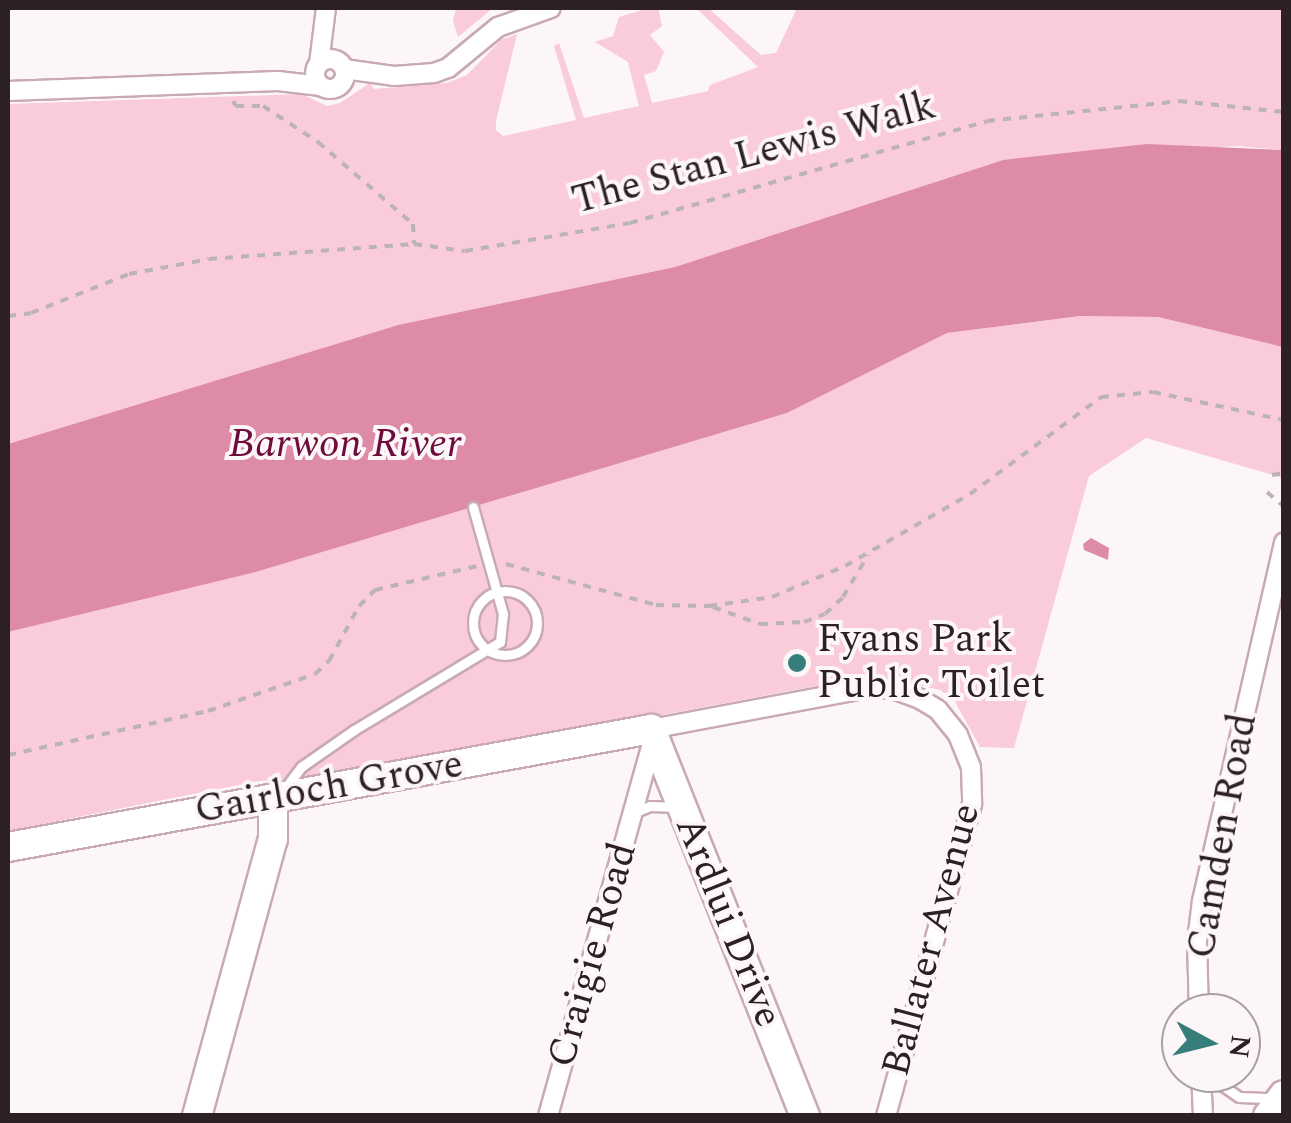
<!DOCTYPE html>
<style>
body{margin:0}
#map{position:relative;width:1291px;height:1123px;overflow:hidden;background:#fdf6f8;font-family:Spectral,serif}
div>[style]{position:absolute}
.green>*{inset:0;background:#facbd9}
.water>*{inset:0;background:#de8ba7}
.path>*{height:4px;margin-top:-2px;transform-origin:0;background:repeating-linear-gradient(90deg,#bcb3b6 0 8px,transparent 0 16px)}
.roads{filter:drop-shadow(2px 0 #c9aab3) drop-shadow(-2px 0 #c9aab3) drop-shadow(0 2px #c9aab3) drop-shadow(0 -2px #c9aab3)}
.lane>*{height:9px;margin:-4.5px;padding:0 4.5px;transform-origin:4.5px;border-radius:4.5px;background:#fff}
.lane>.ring{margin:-4.5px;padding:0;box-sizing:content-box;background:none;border:9px solid #fff;border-radius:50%}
.street>*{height:18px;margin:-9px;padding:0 9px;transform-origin:9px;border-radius:9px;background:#fff}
.street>.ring{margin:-9px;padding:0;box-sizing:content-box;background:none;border:18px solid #fff;border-radius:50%}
.secondary>*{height:28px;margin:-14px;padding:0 14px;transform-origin:14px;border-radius:14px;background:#fff}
.dots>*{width:28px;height:28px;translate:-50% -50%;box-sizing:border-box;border:5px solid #fdf6f8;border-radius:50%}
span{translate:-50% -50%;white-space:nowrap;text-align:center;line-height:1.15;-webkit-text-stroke:8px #fdf6f8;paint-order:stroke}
.street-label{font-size:40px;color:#2c2024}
.poi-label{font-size:40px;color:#2c2024}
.left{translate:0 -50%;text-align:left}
.water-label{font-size:42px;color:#6e0b3b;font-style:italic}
.frame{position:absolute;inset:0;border:10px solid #2c2024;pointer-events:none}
.north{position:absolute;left:1161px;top:993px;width:100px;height:100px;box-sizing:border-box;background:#fdf6f8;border:2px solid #a9a0a3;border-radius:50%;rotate:97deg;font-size:28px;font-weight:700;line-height:40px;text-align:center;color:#2c2024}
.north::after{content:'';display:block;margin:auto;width:35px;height:45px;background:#367e7a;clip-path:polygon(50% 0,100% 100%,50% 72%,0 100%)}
</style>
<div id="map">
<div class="green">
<div style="clip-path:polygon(456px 8px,493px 8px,458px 37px,453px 21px)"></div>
<div style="clip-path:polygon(649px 8px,658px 8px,662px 26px,650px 35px,664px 52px,656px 71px,644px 75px,652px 103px,708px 91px,710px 85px,758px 67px,696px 8px,708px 8px,761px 55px,776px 53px,797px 8px,1283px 8px,1283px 150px,1237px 146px,1003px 160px,675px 267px,398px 325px,8px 444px,8px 104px,302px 94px,327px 106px,340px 103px,370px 83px,374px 89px,447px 83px,467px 75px,501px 40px,517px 34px,496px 121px,496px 130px,503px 136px,576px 120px,554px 46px,559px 43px,584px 118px,639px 106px,628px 62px,595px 42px,613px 36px,619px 17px)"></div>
<div style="clip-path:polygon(1080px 316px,1158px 317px,1283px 347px,1283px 478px,1146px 438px,1089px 476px,1014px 748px,980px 747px,954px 700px,940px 690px,874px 675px,338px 776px,259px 781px,8px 831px,8px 632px,252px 573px,787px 413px,947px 333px)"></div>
</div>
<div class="water">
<div style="clip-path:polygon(1147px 144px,1283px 150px,1283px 347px,1158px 317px,1080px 316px,947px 333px,787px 413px,252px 573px,8px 632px,8px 444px,398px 325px,675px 267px,1003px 160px)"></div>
<div style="clip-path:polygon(1091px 538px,1109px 548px,1108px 560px,1084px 550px,1083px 544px)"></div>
</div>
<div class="path">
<div style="left:233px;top:101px;width:6px;rotate:59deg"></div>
<div style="left:236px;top:106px;width:27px"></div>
<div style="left:263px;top:106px;width:66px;rotate:33.2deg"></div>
<div style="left:318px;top:142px;width:125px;rotate:40.8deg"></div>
<div style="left:413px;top:224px;width:20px;rotate:87deg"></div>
<div style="left:8px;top:316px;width:23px;rotate:-7deg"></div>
<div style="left:31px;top:313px;width:105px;rotate:-21.7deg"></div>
<div style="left:129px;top:274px;width:81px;rotate:-10.6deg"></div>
<div style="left:209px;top:259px;width:206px;rotate:-4.2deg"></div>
<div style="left:414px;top:244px;width:51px;rotate:7.8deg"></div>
<div style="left:465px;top:251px;width:167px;rotate:-9.6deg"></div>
<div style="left:630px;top:223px;width:371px;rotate:-15.9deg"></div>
<div style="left:987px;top:121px;width:193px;rotate:-5.9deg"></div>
<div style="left:1179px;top:101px;width:106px;rotate:6deg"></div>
<div style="left:1272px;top:475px;width:12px;rotate:-9deg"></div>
<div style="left:1267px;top:492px;width:23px;rotate:41deg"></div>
<div style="left:506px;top:564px;width:156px;rotate:15.3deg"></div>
<div style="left:656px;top:605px;width:53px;rotate:1.1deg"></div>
<div style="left:709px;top:606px;width:64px;rotate:-8.1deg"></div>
<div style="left:772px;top:597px;width:79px;rotate:-23deg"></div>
<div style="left:845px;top:566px;width:144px;rotate:-29.9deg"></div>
<div style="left:970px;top:494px;width:163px;rotate:-36.5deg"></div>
<div style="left:1101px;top:397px;width:52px;rotate:-5.5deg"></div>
<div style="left:1153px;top:392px;width:134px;rotate:12.1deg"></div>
<div style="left:713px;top:607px;width:50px;rotate:19.9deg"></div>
<div style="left:760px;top:624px;width:44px;rotate:-2.6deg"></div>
<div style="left:804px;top:622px;width:22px;rotate:-21deg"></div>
<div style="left:825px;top:614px;width:25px;rotate:-43deg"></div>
<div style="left:843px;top:597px;width:49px;rotate:-59.2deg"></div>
<div style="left:8px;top:755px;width:205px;rotate:-12.4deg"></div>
<div style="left:208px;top:711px;width:113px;rotate:-19.1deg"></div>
<div style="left:315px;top:674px;width:19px;rotate:-43deg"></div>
<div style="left:329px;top:661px;width:63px;rotate:-61.4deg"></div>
<div style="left:359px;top:606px;width:23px;rotate:-45deg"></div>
<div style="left:375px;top:590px;width:105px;rotate:-13.2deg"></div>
</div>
<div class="roads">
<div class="lane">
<div class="ring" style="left:473px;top:591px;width:55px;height:55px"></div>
<div style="left:283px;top:791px;width:30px;rotate:-53deg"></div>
<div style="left:301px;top:767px;width:65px;rotate:-34.9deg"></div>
<div style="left:354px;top:730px;width:170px;rotate:-31.1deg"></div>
<div style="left:500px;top:642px;width:28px;rotate:-84deg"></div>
<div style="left:503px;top:614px;width:111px;rotate:-105.7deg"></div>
<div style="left:635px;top:812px;width:16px;rotate:-22deg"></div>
<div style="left:650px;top:806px;width:28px;rotate:2deg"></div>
<div style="left:1204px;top:1073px;width:42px;rotate:34.4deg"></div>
<div style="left:1239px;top:1097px;width:34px;rotate:2deg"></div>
</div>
<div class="street">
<div class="ring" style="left:315px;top:59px;width:12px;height:12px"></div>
<div style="left:319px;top:64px;width:56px;rotate:-82.9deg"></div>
<div style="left:344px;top:69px;width:50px;rotate:8deg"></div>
<div style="left:394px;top:76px;width:40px;rotate:-4.3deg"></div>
<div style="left:434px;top:73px;width:15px;rotate:-20deg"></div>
<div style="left:448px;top:68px;width:65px;rotate:-39.4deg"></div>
<div style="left:498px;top:27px;width:56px;rotate:-19.7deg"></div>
<div style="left:8px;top:91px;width:270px;rotate:-2.1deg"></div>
<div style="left:278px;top:81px;width:43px;rotate:6.6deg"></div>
<div style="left:651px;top:729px;width:222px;rotate:-10.7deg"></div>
<div style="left:869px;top:688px;width:24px;rotate:2deg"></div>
<div style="left:893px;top:689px;width:29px;rotate:20deg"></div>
<div style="left:920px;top:699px;width:21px;rotate:31deg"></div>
<div style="left:938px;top:710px;width:32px;rotate:51deg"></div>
<div style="left:958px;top:735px;width:35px;rotate:68deg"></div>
<div style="left:971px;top:768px;width:36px;rotate:88deg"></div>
<div style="left:972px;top:804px;width:324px;rotate:105.4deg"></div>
<div style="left:1199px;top:1013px;width:72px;rotate:-91.6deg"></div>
<div style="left:1197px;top:941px;width:40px;rotate:-82.9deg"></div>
<div style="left:1202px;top:901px;width:368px;rotate:-77.1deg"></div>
<div style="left:1201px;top:1073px;width:43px;rotate:87.3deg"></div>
<div style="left:548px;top:1116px;width:394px;rotate:-74.4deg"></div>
</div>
<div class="secondary">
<div style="left:8px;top:847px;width:654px;rotate:-10.4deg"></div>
<div style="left:651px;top:729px;width:417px;rotate:68.3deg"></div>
<div style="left:197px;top:1116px;width:287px;rotate:-74.7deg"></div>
<div style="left:273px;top:839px;width:41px;rotate:-90deg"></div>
<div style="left:1268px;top:1116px;width:26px;rotate:-53deg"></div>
</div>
</div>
<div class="dots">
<div style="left:797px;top:663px;background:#367e7a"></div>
</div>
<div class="street-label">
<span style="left:754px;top:154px;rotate:-15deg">The Stan Lewis Walk</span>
<span style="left:329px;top:788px;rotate:-10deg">Gairloch Grove</span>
<span style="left:1223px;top:836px;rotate:-80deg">Camden Road</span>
<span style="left:728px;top:922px;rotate:68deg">Ardlui Drive</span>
<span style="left:932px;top:940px;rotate:-75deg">Ballater Avenue</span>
<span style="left:593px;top:955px;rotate:-74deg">Craigie Road</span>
</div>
<div class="poi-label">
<span class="left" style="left:817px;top:663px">Fyans Park<br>Public Toilet</span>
</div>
<div class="water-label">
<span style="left:345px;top:444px">Barwon River</span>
</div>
<div class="frame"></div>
<div class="north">N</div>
</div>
